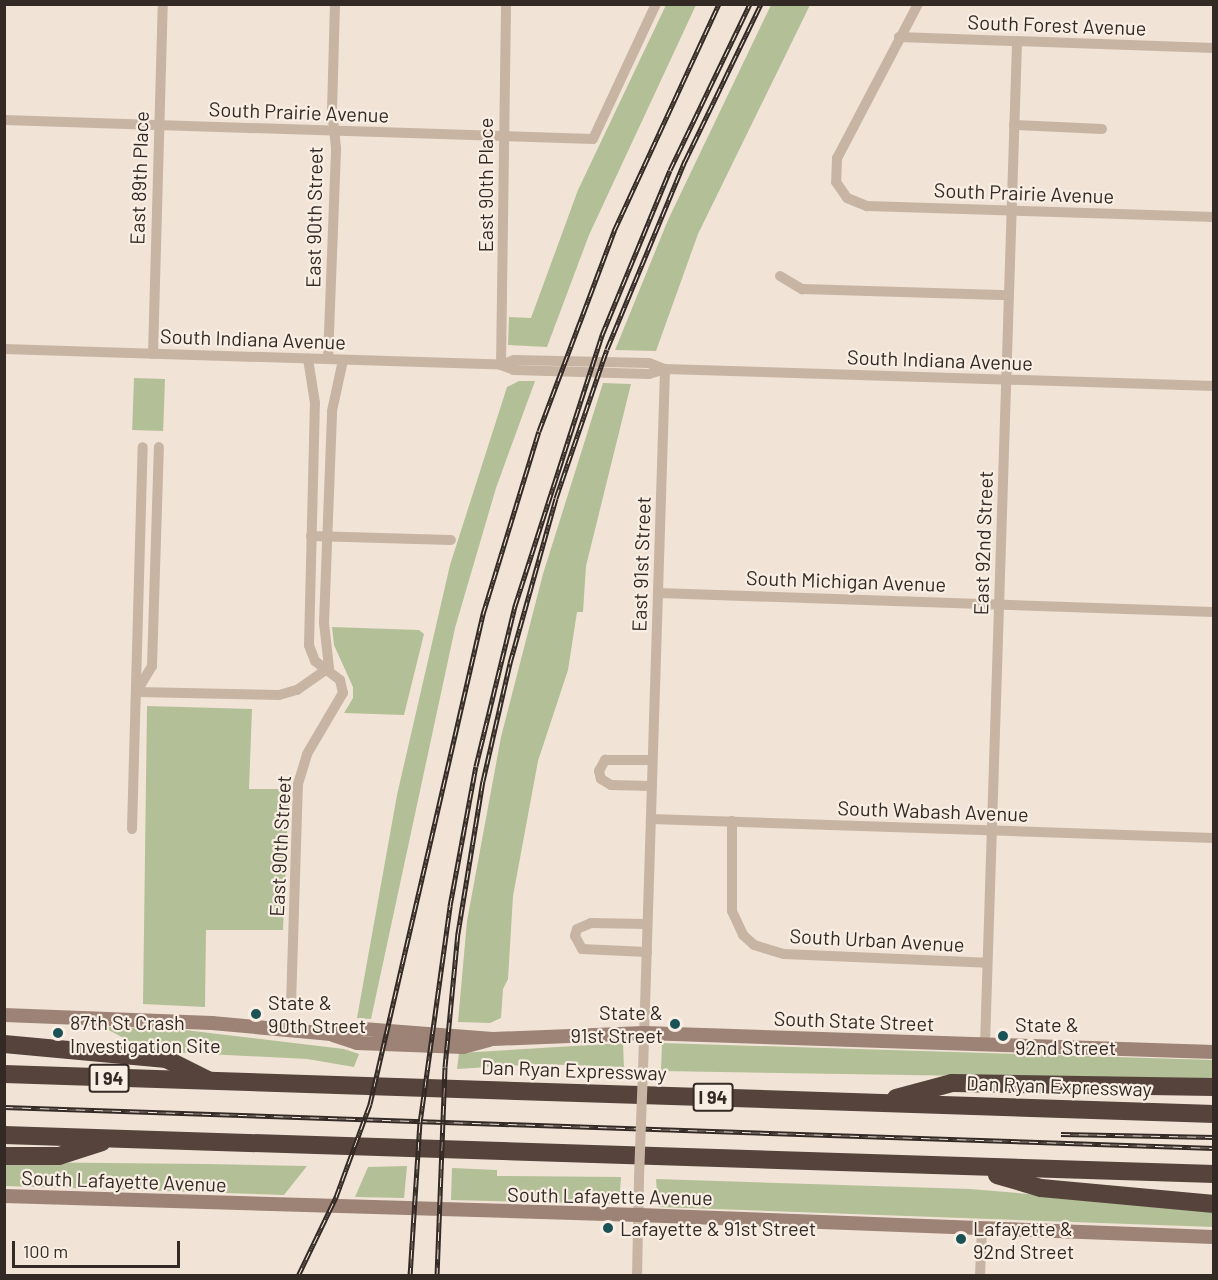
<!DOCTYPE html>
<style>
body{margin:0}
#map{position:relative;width:1218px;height:1280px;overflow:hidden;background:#f1e4d7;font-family:Barlow,sans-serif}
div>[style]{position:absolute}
.green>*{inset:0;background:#b3bf97;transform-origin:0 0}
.street>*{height:10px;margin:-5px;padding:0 5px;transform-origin:5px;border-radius:5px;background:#c8b4a3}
.secondary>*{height:14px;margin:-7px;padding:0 7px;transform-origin:7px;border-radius:7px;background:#9c8375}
.highway>*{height:18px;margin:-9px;padding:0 9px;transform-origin:9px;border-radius:9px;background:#55433c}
.rail>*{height:5px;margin-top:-2.5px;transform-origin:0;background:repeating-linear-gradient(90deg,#f9eee3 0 9px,#342a25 0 18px);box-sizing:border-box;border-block:2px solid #342a25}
.street-bridge>*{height:10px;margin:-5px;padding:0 5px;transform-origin:5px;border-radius:5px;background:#c8b4a3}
.dots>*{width:16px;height:16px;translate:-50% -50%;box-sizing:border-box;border:3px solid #f9eee3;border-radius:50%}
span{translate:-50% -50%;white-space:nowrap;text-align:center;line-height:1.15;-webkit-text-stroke:4.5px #f9eee3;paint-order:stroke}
.shield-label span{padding:2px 4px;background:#f9eee3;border:2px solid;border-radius:4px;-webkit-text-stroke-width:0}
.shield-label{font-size:18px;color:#342a25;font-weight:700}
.street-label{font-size:20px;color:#342a25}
.poi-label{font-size:20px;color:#342a25}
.left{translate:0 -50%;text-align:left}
.right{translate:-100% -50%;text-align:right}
.frame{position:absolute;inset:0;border:6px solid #342a25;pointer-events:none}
.scale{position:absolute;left:12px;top:1241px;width:168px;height:27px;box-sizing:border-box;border:3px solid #342a25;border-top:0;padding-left:8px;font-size:18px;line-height:21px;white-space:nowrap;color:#342a25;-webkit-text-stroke:4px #f9eee3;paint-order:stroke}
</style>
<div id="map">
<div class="green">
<div style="clip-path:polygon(666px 5px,696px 5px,589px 235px,547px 347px,508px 345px,509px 317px,531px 318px,578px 190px)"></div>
<div style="clip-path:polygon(771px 5px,810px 5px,698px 234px,656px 351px,615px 350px,668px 220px)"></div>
<div style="left:134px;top:378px;width:31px;height:52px;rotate:2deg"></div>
<div style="clip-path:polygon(519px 381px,535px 381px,496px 488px,455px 628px,371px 1019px,357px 1018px,397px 795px,450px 565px,507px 387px)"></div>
<div style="clip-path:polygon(603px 383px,631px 384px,586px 566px,583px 612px,577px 612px,568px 670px,538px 761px,513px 896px,508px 979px,503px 989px,501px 1018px,490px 1023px,458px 1022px,467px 921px,501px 737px,543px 574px)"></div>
<div style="clip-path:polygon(332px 627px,419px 630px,424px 634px,404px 715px,344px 713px,353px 698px,353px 687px,334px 645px)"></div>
<div style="clip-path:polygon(147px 706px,252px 709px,249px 789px,289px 789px,283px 930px,206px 930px,205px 1007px,143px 1004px)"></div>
<div style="clip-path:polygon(103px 1027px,168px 1028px,344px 1049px,359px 1054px,354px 1067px,307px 1059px,148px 1051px)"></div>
<div style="clip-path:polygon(623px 1043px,624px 1067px,539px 1064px,457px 1069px,459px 1053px)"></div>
<div style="clip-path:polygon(662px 1043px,1214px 1060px,1213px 1080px,661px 1071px)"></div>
<div style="clip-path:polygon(5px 1162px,206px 1164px,307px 1166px,284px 1195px,5px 1186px)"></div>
<div style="clip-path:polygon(407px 1166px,404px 1198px,355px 1197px,368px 1167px)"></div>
<div style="clip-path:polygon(452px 1168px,497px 1170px,497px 1176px,621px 1177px,619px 1204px,451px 1200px)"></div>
<div style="clip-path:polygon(656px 1179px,970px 1189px,1088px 1199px,1213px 1211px,1214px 1227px,658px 1207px)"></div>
</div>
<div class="street">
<div style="left:918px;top:4px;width:174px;rotate:117.7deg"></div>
<div style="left:837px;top:158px;width:24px;rotate:92deg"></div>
<div style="left:836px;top:182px;width:19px;rotate:55deg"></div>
<div style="left:847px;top:198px;width:22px;rotate:22deg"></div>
<div style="left:867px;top:206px;width:347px;rotate:1.8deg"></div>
<div style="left:899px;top:37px;width:315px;rotate:2deg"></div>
<div style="left:4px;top:120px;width:589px;rotate:1.85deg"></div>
<div style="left:593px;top:139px;width:149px;rotate:-65deg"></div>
<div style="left:1014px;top:125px;width:88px;rotate:2.6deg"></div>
<div style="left:780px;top:276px;width:26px;rotate:31deg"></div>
<div style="left:802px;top:289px;width:207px;rotate:1.7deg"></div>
<div style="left:4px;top:349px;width:497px;rotate:1.8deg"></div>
<div style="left:501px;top:365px;width:14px;rotate:21deg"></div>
<div style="left:514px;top:370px;width:135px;rotate:1.7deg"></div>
<div style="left:649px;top:374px;width:17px;rotate:-17deg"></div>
<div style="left:153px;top:354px;width:350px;rotate:-88.4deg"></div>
<div style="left:328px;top:359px;width:211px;rotate:-87.8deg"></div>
<div style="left:336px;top:148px;width:37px;rotate:-96deg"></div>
<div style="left:332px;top:111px;width:107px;rotate:-88.4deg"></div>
<div style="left:501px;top:365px;width:14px;rotate:-21deg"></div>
<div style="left:514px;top:360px;width:135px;rotate:1.3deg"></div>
<div style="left:649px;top:363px;width:17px;rotate:21deg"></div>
<div style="left:665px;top:369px;width:549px;rotate:1.77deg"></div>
<div style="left:501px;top:365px;width:361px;rotate:-89.2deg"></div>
<div style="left:311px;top:536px;width:140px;rotate:1.6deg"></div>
<div style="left:658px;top:593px;width:556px;rotate:1.96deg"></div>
<div style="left:329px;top:668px;width:45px;rotate:-96.3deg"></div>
<div style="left:324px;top:623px;width:212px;rotate:-87.8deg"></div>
<div style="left:332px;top:411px;width:52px;rotate:-77.8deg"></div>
<div style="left:137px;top:691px;width:29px;rotate:-59deg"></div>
<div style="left:152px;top:666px;width:219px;rotate:-88.2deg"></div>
<div style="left:137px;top:692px;width:142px;rotate:1.2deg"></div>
<div style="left:279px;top:695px;width:19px;rotate:-16deg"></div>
<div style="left:297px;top:690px;width:39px;rotate:-35deg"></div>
<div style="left:651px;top:786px;width:40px;rotate:-178.6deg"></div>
<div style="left:611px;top:785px;width:12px;rotate:-149deg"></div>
<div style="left:601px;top:779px;width:8px;rotate:-104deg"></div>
<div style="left:599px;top:771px;width:13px;rotate:-61deg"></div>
<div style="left:605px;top:760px;width:47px"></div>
<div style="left:651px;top:819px;width:563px;rotate:1.93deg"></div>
<div style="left:732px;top:821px;width:90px;rotate:90deg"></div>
<div style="left:732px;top:911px;width:26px;rotate:65deg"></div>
<div style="left:743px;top:935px;width:15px;rotate:42deg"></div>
<div style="left:754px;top:945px;width:31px;rotate:17deg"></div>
<div style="left:784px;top:954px;width:203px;rotate:2.5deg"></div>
<div style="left:132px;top:829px;width:382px;rotate:-88.4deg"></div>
<div style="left:647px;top:952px;width:65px;rotate:-177.4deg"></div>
<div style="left:582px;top:949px;width:15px;rotate:-118deg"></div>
<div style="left:575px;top:936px;width:7px;rotate:-74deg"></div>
<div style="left:577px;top:929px;width:15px;rotate:-23deg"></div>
<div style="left:591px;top:923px;width:56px;rotate:1deg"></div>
<div style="left:291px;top:1005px;width:221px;rotate:-88.2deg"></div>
<div style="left:298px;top:784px;width:31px;rotate:-73deg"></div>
<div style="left:307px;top:754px;width:71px;rotate:-59.5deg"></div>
<div style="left:343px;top:693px;width:13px;rotate:-103deg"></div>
<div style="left:340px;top:680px;width:31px;rotate:-143deg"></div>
<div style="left:315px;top:661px;width:17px;rotate:-111deg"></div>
<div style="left:309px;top:645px;width:242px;rotate:-88.6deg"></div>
<div style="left:315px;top:403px;width:45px;rotate:-99deg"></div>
<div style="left:985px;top:1045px;width:1004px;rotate:-88.17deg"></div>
<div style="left:643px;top:1070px;width:701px;rotate:-88.2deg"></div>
<div style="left:637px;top:1276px;width:98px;rotate:-88.8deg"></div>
<div style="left:980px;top:1276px;width:48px;rotate:-87.6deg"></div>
</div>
<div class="secondary">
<div style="left:4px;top:1015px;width:208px;rotate:2.2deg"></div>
<div style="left:212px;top:1023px;width:120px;rotate:5.3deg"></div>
<div style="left:331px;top:1034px;width:32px;rotate:-9deg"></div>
<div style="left:363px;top:1029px;width:130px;rotate:4.4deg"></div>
<div style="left:493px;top:1039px;width:151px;rotate:-2.3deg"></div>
<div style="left:644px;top:1033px;width:570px;rotate:1.91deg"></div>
<div style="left:333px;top:1035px;width:25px;rotate:18deg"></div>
<div style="left:357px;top:1043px;width:106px;rotate:2.2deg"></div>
<div style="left:463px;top:1047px;width:27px;rotate:-15deg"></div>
<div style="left:4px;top:1196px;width:635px;rotate:1.71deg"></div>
<div style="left:639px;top:1215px;width:575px;rotate:2.19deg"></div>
</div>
<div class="highway">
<div style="left:4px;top:1044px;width:163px;rotate:5.3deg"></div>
<div style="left:166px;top:1059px;width:47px;rotate:26.6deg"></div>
<div style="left:4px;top:1074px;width:1211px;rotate:1.89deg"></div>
<div style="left:896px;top:1098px;width:58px;rotate:-15deg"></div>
<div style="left:952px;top:1083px;width:262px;rotate:0.9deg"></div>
<div style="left:4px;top:1135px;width:1211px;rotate:1.85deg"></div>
<div style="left:4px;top:1156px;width:55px"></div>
<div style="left:59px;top:1156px;width:45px;rotate:-18deg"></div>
<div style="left:997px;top:1175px;width:46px;rotate:16.5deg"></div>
<div style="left:1041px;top:1188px;width:174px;rotate:5.3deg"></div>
</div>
<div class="rail">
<div style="left:4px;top:1107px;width:1211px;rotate:1.94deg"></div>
<div style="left:1061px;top:1134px;width:153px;rotate:1.1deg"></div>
<div style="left:298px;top:1276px;width:88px;rotate:-64.3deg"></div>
<div style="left:336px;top:1197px;width:99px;rotate:-69.9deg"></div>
<div style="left:370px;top:1104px;width:503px;rotate:-77.01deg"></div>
<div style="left:483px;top:614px;width:191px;rotate:-73deg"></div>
<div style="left:539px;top:431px;width:214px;rotate:-69.4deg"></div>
<div style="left:614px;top:231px;width:250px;rotate:-65.2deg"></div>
<div style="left:410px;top:1276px;width:153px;rotate:-86.3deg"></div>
<div style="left:420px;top:1123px;width:219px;rotate:-82.1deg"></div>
<div style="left:450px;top:906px;width:142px;rotate:-79.5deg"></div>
<div style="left:476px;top:766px;width:165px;rotate:-76.3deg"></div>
<div style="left:515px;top:606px;width:285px;rotate:-72.2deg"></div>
<div style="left:602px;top:335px;width:178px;rotate:-67.6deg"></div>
<div style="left:670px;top:170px;width:184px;rotate:-64.3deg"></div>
<div style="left:437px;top:1276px;width:209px;rotate:-87.8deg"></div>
<div style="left:445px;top:1067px;width:135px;rotate:-84.5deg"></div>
<div style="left:458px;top:933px;width:154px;rotate:-80.7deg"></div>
<div style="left:483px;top:781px;width:121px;rotate:-77.1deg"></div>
<div style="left:510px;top:663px;width:171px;rotate:-74.4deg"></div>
<div style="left:556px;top:498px;width:157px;rotate:-71.1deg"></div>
<div style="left:607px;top:349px;width:204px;rotate:-67.5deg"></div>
<div style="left:685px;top:161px;width:174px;rotate:-64.2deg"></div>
</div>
<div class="street-bridge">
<div style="left:639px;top:1178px;width:108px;rotate:-87.9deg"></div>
</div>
<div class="dots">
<div style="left:256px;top:1014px;background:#1b5255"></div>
<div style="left:675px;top:1024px;background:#1b5255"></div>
<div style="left:58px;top:1033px;background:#1b5255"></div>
<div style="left:1003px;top:1036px;background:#1b5255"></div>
<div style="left:608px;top:1228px;background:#1b5255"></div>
<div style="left:961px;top:1239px;background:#1b5255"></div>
</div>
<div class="shield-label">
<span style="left:109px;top:1078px">I 94</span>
<span style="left:713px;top:1097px">I 94</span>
</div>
<div class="street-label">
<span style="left:1057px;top:25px;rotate:2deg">South Forest Avenue</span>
<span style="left:299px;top:112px;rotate:2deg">South Prairie Avenue</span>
<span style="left:139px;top:178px;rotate:-88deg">East 89th Place</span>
<span style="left:485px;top:185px;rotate:-90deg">East 90th Place</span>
<span style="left:1024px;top:193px;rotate:2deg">South Prairie Avenue</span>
<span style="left:314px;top:217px;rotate:-89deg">East 90th Street</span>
<span style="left:253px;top:339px;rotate:2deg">South Indiana Avenue</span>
<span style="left:940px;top:360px;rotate:2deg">South Indiana Avenue</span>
<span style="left:983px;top:543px;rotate:-88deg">East 92nd Street</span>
<span style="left:641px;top:564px;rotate:-88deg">East 91st Street</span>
<span style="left:846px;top:581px;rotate:2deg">South Michigan Avenue</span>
<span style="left:933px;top:811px;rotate:2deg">South Wabash Avenue</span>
<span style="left:280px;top:846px;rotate:-87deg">East 90th Street</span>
<span style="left:877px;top:940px;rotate:3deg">South Urban Avenue</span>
<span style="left:854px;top:1021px;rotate:2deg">South State Street</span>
<span style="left:574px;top:1070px;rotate:2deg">Dan Ryan Expressway</span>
<span style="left:1059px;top:1086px;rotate:2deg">Dan Ryan Expressway</span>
<span style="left:124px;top:1181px;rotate:2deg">South Lafayette Avenue</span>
<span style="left:610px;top:1196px;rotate:1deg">South Lafayette Avenue</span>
</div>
<div class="poi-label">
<span class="left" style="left:268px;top:1014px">State &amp;<br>90th Street</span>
<span class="right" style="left:663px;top:1024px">State &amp;<br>91st Street</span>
<span class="left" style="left:70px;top:1034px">87th St Crash<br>Investigation Site</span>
<span class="left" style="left:1015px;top:1036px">State &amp;<br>92nd Street</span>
<span class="left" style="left:620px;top:1228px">Lafayette &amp; 91st Street</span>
<span class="left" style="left:973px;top:1240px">Lafayette &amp;<br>92nd Street</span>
</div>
<div class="frame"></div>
<div class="scale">100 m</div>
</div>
